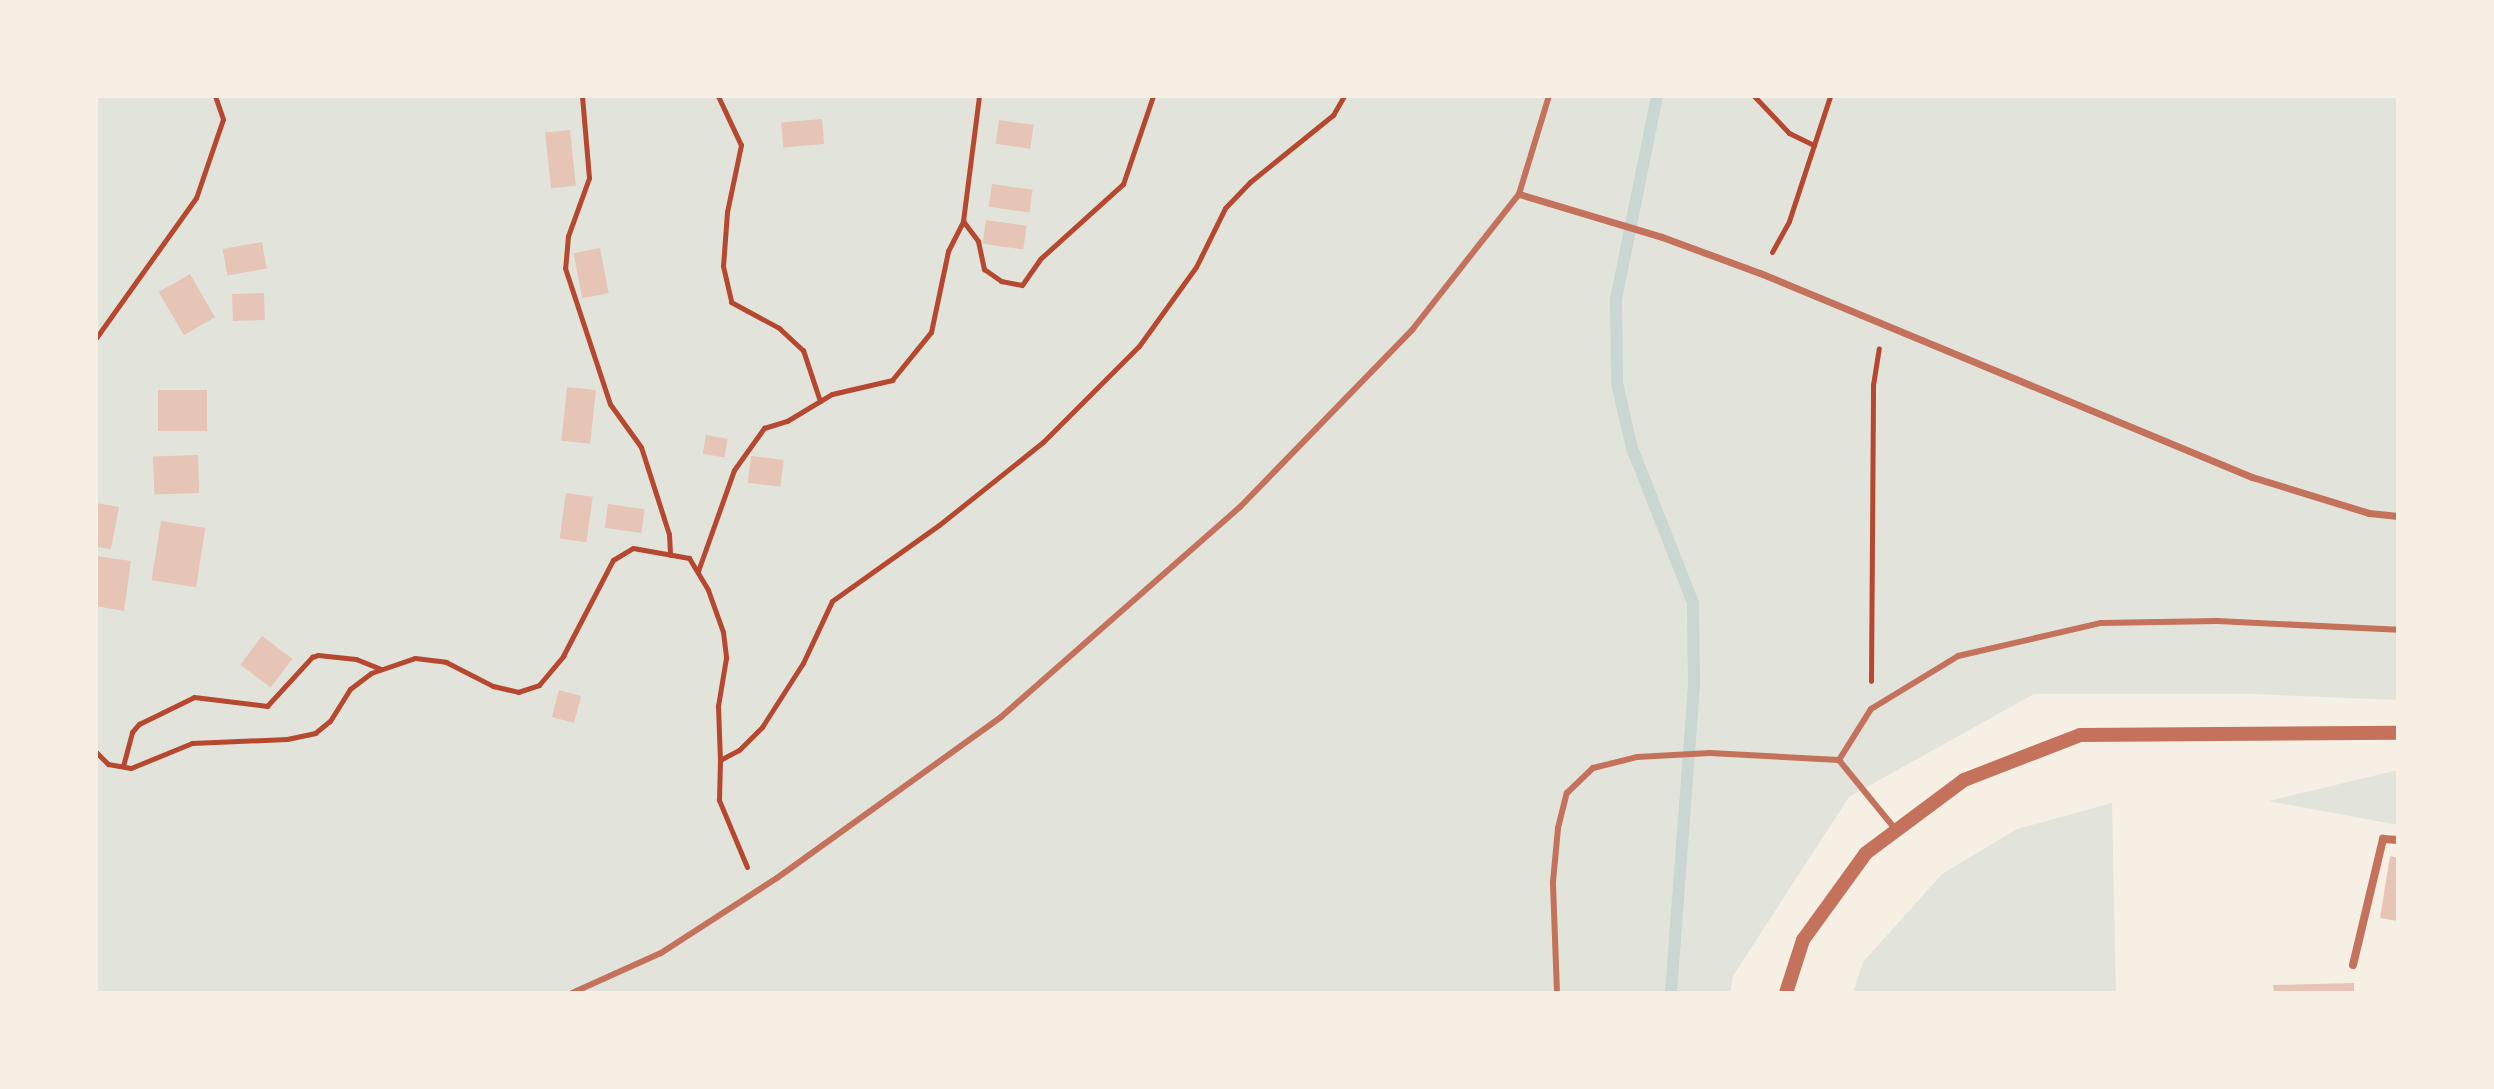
<!DOCTYPE html>
<style>
body{margin:0}
#map{position:relative;width:2494px;height:1089px;overflow:hidden;background:#f6efe4;font-family:"Public Sans",sans-serif}
div>[style]{position:absolute}
.green>*{inset:0;background:#e2e4dc}
.stream>*{height:12px;margin:-6px;padding:0 6px;transform-origin:6px;border-radius:6px;background:#c9d6d2}
.building>*{inset:0;background:#e6c5b7;transform-origin:0 0}
.path>*{height:5px;margin:-2.5px;padding:0 2.5px;transform-origin:2.5px;border-radius:2.5px;background:#b5482f}
.service>*{height:6px;margin:-3px;padding:0 3px;transform-origin:3px;border-radius:3px;background:#c5725c}
.pedestrian>*{height:7px;margin:-3.5px;padding:0 3.5px;transform-origin:3.5px;border-radius:3.5px;background:#c5725c}
.minor>*{height:8px;margin:-4px;padding:0 4px;transform-origin:4px;border-radius:4px;background:#c5725c}
.tertiary>*{height:14px;margin:-7px;padding:0 7px;transform-origin:7px;border-radius:7px;background:#c5725c}
span{translate:-50% -50%;white-space:nowrap;text-align:center;line-height:1.15;-webkit-text-stroke:8px #f6efe4;paint-order:stroke}
.frame{position:absolute;inset:0;border:98px solid #f6efe4;pointer-events:none}
</style>
<div id="map">
<div class="green">
<div style="clip-path:polygon(96px 96px,2398px 96px,2398px 700px,2250px 694px,2034px 694px,1849px 797px,1733px 976px,1730px 993px,96px 993px)"></div>
<div style="clip-path:polygon(2398px 770px,2398px 825px,2268px 801px)"></div>
<div style="clip-path:polygon(2112px 803px,2116px 993px,1853px 993px,1863px 962px,1942px 874px,2017px 829px)"></div>
</div>
<div class="stream">
<div style="left:1657px;top:96px;width:207px;rotate:101.4deg"></div>
<div style="left:1616px;top:299px;width:84px;rotate:89.3deg"></div>
<div style="left:1617px;top:383px;width:67px;rotate:77deg"></div>
<div style="left:1632px;top:448px;width:167px;rotate:68.5deg"></div>
<div style="left:1693px;top:603px;width:83px;rotate:89.3deg"></div>
<div style="left:1694px;top:686px;width:308px;rotate:94.3deg"></div>
</div>
<div class="building">
<div style="left:822px;top:119px;width:25px;height:41px;rotate:85deg"></div>
<div style="left:999px;top:120px;width:35px;height:24px;rotate:8deg"></div>
<div style="left:570px;top:130px;width:56px;height:25px;rotate:84deg"></div>
<div style="left:992px;top:184px;width:41px;height:23px;rotate:8deg"></div>
<div style="left:986px;top:220px;width:41px;height:24px;rotate:8deg"></div>
<div style="left:262px;top:242px;width:27px;height:40px;rotate:80deg"></div>
<div style="left:600px;top:248px;width:46px;height:27px;rotate:79deg"></div>
<div style="left:190px;top:274px;width:50px;height:36px;rotate:60deg"></div>
<div style="left:264px;top:293px;width:27px;height:32px;rotate:88deg"></div>
<div style="left:567px;top:387px;width:29px;height:54px;rotate:6deg"></div>
<div style="left:158px;top:390px;width:49px;height:41px"></div>
<div style="left:706px;top:435px;width:22px;height:19px;rotate:10deg"></div>
<div style="left:198px;top:455px;width:38px;height:45px;rotate:88deg"></div>
<div style="left:751px;top:456px;width:33px;height:27px;rotate:7deg"></div>
<div style="left:566px;top:493px;width:27px;height:46px;rotate:8deg"></div>
<div style="clip-path:polygon(96px 503px,119px 507px,111px 549px,96px 547px)"></div>
<div style="left:608px;top:504px;width:37px;height:24px;rotate:8deg"></div>
<div style="left:161px;top:521px;width:45px;height:60px;rotate:9deg"></div>
<div style="clip-path:polygon(96px 556px,131px 561px,124px 611px,96px 606px)"></div>
<div style="left:262px;top:636px;width:38px;height:36px;rotate:37deg"></div>
<div style="left:559px;top:690px;width:23px;height:28px;rotate:15deg"></div>
<div style="clip-path:polygon(2390px 856px,2398px 858px,2398px 921px,2380px 918px)"></div>
<div style="clip-path:polygon(2354px 983px,2354px 993px,2274px 993px,2273px 985px)"></div>
</div>
<div class="path">
<div style="left:582px;top:96px;width:82px;rotate:85.1deg"></div>
<div style="left:589px;top:178px;width:62px;rotate:109.9deg"></div>
<div style="left:568px;top:236px;width:32px;rotate:95deg"></div>
<div style="left:565px;top:268px;width:143px;rotate:71.7deg"></div>
<div style="left:610px;top:404px;width:53px;rotate:54.2deg"></div>
<div style="left:641px;top:447px;width:91px;rotate:72.2deg"></div>
<div style="left:669px;top:534px;width:21px;rotate:87deg"></div>
<div style="left:718px;top:96px;width:54px;rotate:64.9deg"></div>
<div style="left:741px;top:145px;width:68px;rotate:101.8deg"></div>
<div style="left:727px;top:212px;width:54px;rotate:94.2deg"></div>
<div style="left:723px;top:266px;width:37px;rotate:77deg"></div>
<div style="left:731px;top:302px;width:55px;rotate:28.4deg"></div>
<div style="left:779px;top:328px;width:33px;rotate:43deg"></div>
<div style="left:803px;top:350px;width:54px;rotate:71.6deg"></div>
<div style="left:1754px;top:96px;width:51px;rotate:46.6deg"></div>
<div style="left:1789px;top:133px;width:28px;rotate:26deg"></div>
<div style="left:963px;top:221px;width:25px;rotate:53deg"></div>
<div style="left:978px;top:241px;width:29px;rotate:78deg"></div>
<div style="left:984px;top:269px;width:21px;rotate:35deg"></div>
<div style="left:1001px;top:281px;width:21px;rotate:11deg"></div>
<div style="left:1022px;top:285px;width:32px;rotate:-55deg"></div>
<div style="left:1040px;top:259px;width:112px;rotate:-42.1deg"></div>
<div style="left:1123px;top:184px;width:93px;rotate:-71.2deg"></div>
<div style="left:1772px;top:252px;width:35px;rotate:-61deg"></div>
<div style="left:1789px;top:221px;width:132px;rotate:-71.8deg"></div>
<div style="left:96px;top:338px;width:172px;rotate:-54.5deg"></div>
<div style="left:196px;top:198px;width:83px;rotate:-71.1deg"></div>
<div style="left:223px;top:119px;width:24px;rotate:-109deg"></div>
<div style="left:698px;top:571px;width:107px;rotate:-70.4deg"></div>
<div style="left:734px;top:470px;width:52px;rotate:-54.5deg"></div>
<div style="left:764px;top:428px;width:24px;rotate:-17deg"></div>
<div style="left:787px;top:421px;width:52px;rotate:-31deg"></div>
<div style="left:832px;top:394px;width:62px;rotate:-13.1deg"></div>
<div style="left:892px;top:380px;width:62px;rotate:-50.9deg"></div>
<div style="left:931px;top:332px;width:83px;rotate:-78.1deg"></div>
<div style="left:948px;top:251px;width:34px;rotate:-63deg"></div>
<div style="left:963px;top:221px;width:126px;rotate:-82.7deg"></div>
<div style="left:1871px;top:681px;width:296px;rotate:-89.6deg"></div>
<div style="left:1873px;top:385px;width:37px;rotate:-81deg"></div>
<div style="left:96px;top:752px;width:17px;rotate:45deg"></div>
<div style="left:108px;top:764px;width:23px;rotate:10deg"></div>
<div style="left:131px;top:768px;width:66px;rotate:-22.3deg"></div>
<div style="left:192px;top:743px;width:95px;rotate:-2.4deg"></div>
<div style="left:287px;top:739px;width:29px;rotate:-12deg"></div>
<div style="left:315px;top:733px;width:19px;rotate:-39deg"></div>
<div style="left:330px;top:721px;width:38px;rotate:-58deg"></div>
<div style="left:350px;top:689px;width:26px;rotate:-37deg"></div>
<div style="left:371px;top:673px;width:46px;rotate:-18.8deg"></div>
<div style="left:415px;top:658px;width:31px;rotate:7deg"></div>
<div style="left:446px;top:662px;width:53px;rotate:27.1deg"></div>
<div style="left:493px;top:686px;width:26px;rotate:13deg"></div>
<div style="left:518px;top:692px;width:22px;rotate:-18deg"></div>
<div style="left:539px;top:685px;width:38px;rotate:-50deg"></div>
<div style="left:563px;top:656px;width:108px;rotate:-62.5deg"></div>
<div style="left:613px;top:560px;width:23px;rotate:-31deg"></div>
<div style="left:633px;top:548px;width:57px;rotate:10.1deg"></div>
<div style="left:689px;top:558px;width:37px;rotate:59deg"></div>
<div style="left:708px;top:590px;width:45px;rotate:70.3deg"></div>
<div style="left:723px;top:632px;width:26px;rotate:83deg"></div>
<div style="left:726px;top:658px;width:49px;rotate:99.5deg"></div>
<div style="left:718px;top:706px;width:54px;rotate:87.9deg"></div>
<div style="left:123px;top:766px;width:35px;rotate:-75deg"></div>
<div style="left:132px;top:732px;width:11px;rotate:-49deg"></div>
<div style="left:139px;top:724px;width:61px;rotate:-26.1deg"></div>
<div style="left:194px;top:697px;width:74px;rotate:7deg"></div>
<div style="left:267px;top:706px;width:67px;rotate:-47.4deg"></div>
<div style="left:312px;top:657px;width:6px;rotate:-18deg"></div>
<div style="left:318px;top:655px;width:38px;rotate:6deg"></div>
<div style="left:356px;top:659px;width:27px;rotate:22deg"></div>
<div style="left:747px;top:867px;width:73px;rotate:-112.7deg"></div>
<div style="left:719px;top:800px;width:40px;rotate:-88.6deg"></div>
<div style="left:720px;top:760px;width:21px;rotate:-28deg"></div>
<div style="left:739px;top:750px;width:33px;rotate:-45deg"></div>
<div style="left:762px;top:727px;width:76px;rotate:-57.4deg"></div>
<div style="left:803px;top:663px;width:68px;rotate:-64.9deg"></div>
<div style="left:832px;top:601px;width:131px;rotate:-35.4deg"></div>
<div style="left:939px;top:525px;width:133px;rotate:-38.6deg"></div>
<div style="left:1043px;top:442px;width:136px;rotate:-45deg"></div>
<div style="left:1139px;top:346px;width:97px;rotate:-54.2deg"></div>
<div style="left:1196px;top:267px;width:66px;rotate:-63.8deg"></div>
<div style="left:1225px;top:208px;width:36px;rotate:-46deg"></div>
<div style="left:1250px;top:182px;width:107px;rotate:-38.9deg"></div>
<div style="left:1333px;top:115px;width:22px;rotate:-60deg"></div>
</div>
<div class="service">
<div style="left:1896px;top:830px;width:90px;rotate:-129.2deg"></div>
<div style="left:1839px;top:760px;width:60px;rotate:-57.9deg"></div>
<div style="left:1871px;top:709px;width:102px;rotate:-31.3deg"></div>
<div style="left:1958px;top:656px;width:147px;rotate:-13deg"></div>
<div style="left:2101px;top:623px;width:116px;rotate:-1deg"></div>
<div style="left:2217px;top:621px;width:181px;rotate:2.8deg"></div>
<div style="left:572px;top:993px;width:98px;rotate:-24.2deg"></div>
<div style="left:661px;top:953px;width:138px;rotate:-32.9deg"></div>
<div style="left:777px;top:878px;width:276px;rotate:-35.7deg"></div>
<div style="left:1001px;top:717px;width:318px;rotate:-41.3deg"></div>
<div style="left:1240px;top:507px;width:247px;rotate:-45.8deg"></div>
<div style="left:1412px;top:330px;width:173px;rotate:-51.8deg"></div>
<div style="left:1519px;top:194px;width:102px;rotate:-73deg"></div>
<div style="left:1557px;top:993px;width:111px;rotate:-92.1deg"></div>
<div style="left:1553px;top:882px;width:54px;rotate:-84.7deg"></div>
<div style="left:1558px;top:828px;width:36px;rotate:-76deg"></div>
<div style="left:1567px;top:793px;width:36px;rotate:-44deg"></div>
<div style="left:1593px;top:768px;width:45px;rotate:-14deg"></div>
<div style="left:1637px;top:757px;width:73px;rotate:-3.1deg"></div>
<div style="left:1710px;top:753px;width:129px;rotate:3.1deg"></div>
</div>
<div class="pedestrian">
<div style="left:1519px;top:194px;width:149px;rotate:16.7deg"></div>
<div style="left:1662px;top:237px;width:104px;rotate:20.2deg"></div>
<div style="left:1760px;top:273px;width:533px;rotate:22.52deg"></div>
<div style="left:2252px;top:477px;width:122px;rotate:17.1deg"></div>
<div style="left:2369px;top:513px;width:29px;rotate:6deg"></div>
</div>
<div class="minor">
<div style="left:2353px;top:965px;width:130px;rotate:-76.6deg"></div>
<div style="left:2383px;top:839px;width:15px;rotate:4deg"></div>
</div>
<div class="tertiary">
<div style="left:1786px;top:993px;width:56px;rotate:-72.2deg"></div>
<div style="left:1803px;top:940px;width:107px;rotate:-54.1deg"></div>
<div style="left:1866px;top:853px;width:122px;rotate:-36.7deg"></div>
<div style="left:1964px;top:780px;width:124px;rotate:-21.2deg"></div>
<div style="left:2080px;top:735px;width:318px;rotate:-0.4deg"></div>
</div>
<div class="frame"></div>
</div>
